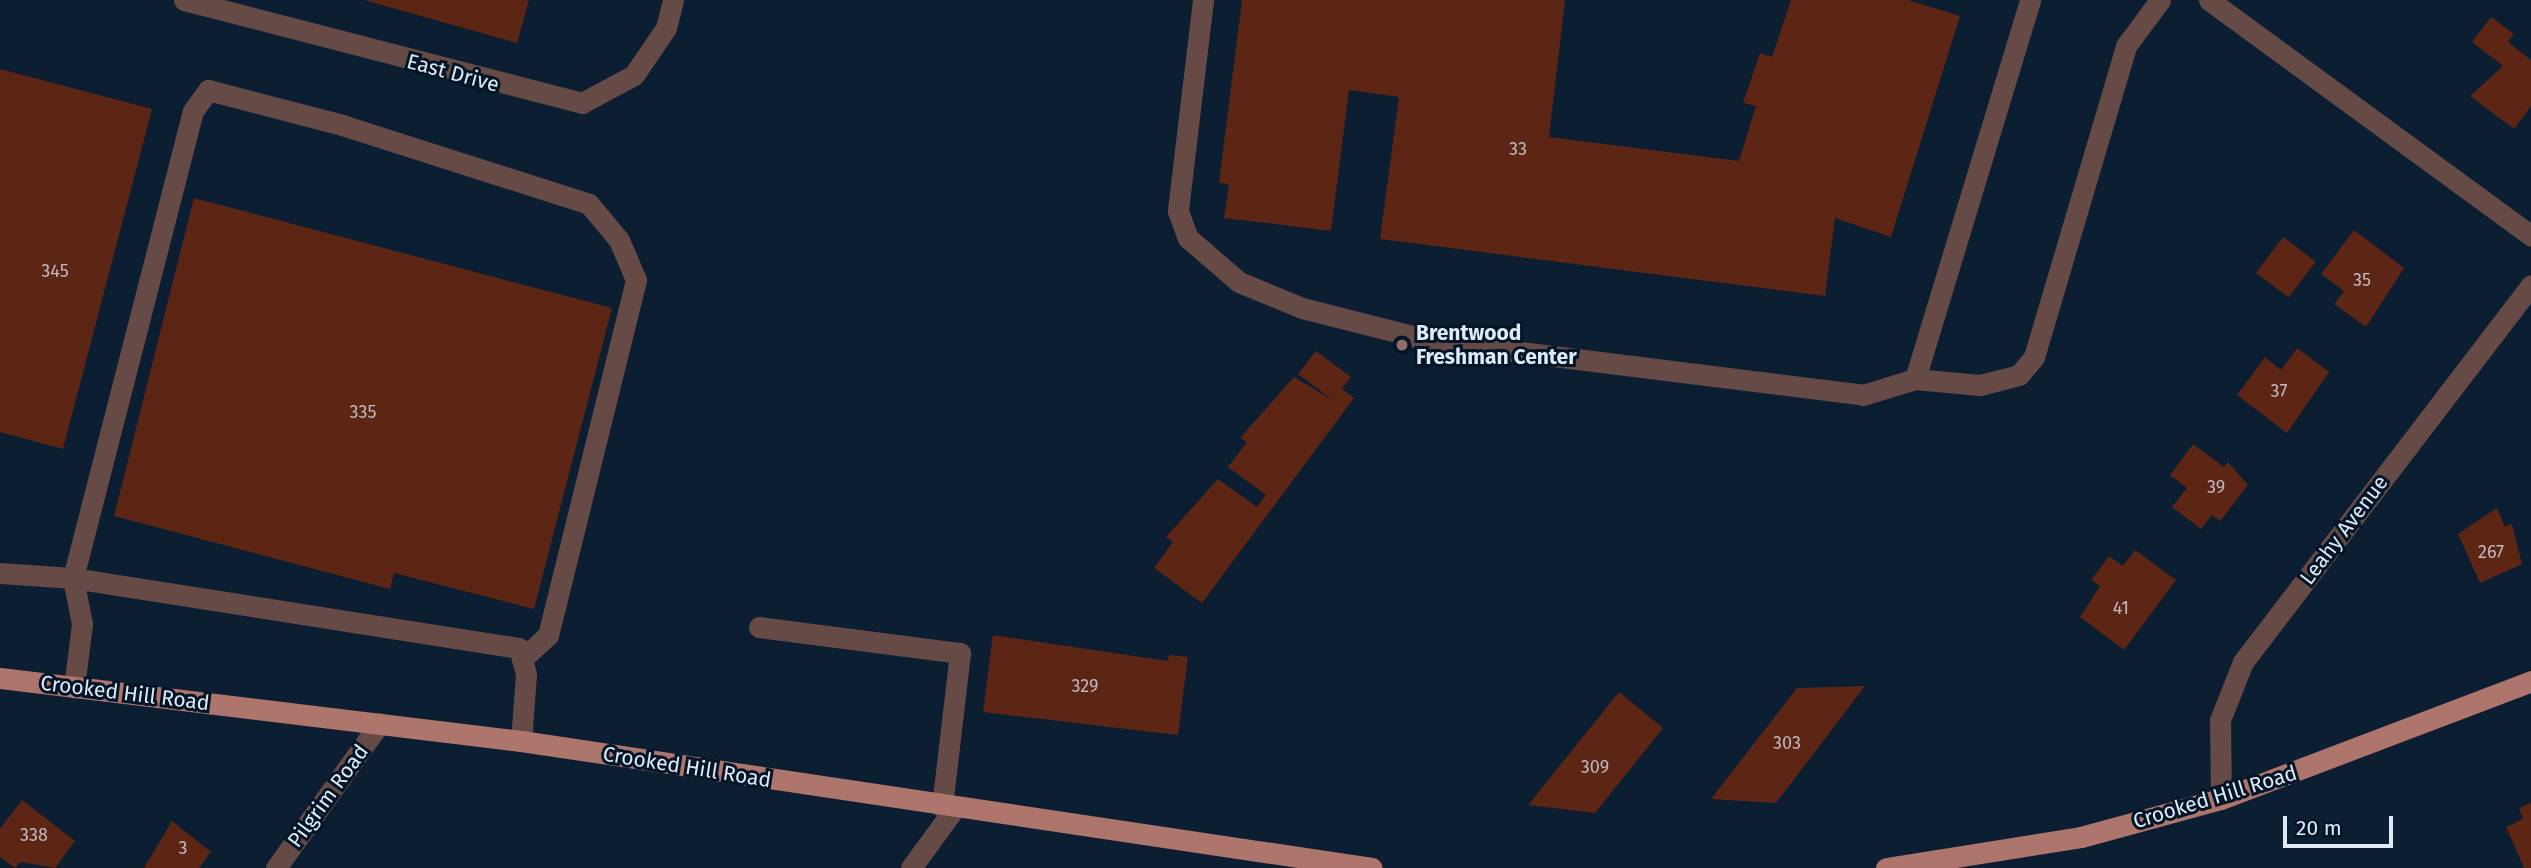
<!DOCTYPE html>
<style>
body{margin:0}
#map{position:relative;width:2531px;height:868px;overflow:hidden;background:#0c1e32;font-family:"Fira Sans",sans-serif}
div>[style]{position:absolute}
.building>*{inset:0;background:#5d2514;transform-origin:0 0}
.minor>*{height:21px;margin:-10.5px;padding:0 10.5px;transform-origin:10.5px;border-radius:10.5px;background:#664a45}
.major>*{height:21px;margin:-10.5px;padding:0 10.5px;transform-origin:10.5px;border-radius:10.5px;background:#ae756c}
.dots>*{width:19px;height:19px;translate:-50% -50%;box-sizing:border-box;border:4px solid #041528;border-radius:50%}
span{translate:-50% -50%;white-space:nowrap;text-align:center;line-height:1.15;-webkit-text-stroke:6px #041528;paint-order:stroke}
.number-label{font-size:18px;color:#beb9bf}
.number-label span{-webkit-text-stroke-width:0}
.street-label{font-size:21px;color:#deeaf8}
.poi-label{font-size:21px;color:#deeaf8;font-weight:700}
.left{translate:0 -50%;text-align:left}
.scale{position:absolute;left:2283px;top:816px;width:110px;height:32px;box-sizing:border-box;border:4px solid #deeaf8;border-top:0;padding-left:9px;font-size:21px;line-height:24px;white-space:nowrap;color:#deeaf8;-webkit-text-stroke:5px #041528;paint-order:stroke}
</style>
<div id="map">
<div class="building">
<div style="clip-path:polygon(364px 0,529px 0,517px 43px)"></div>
<div style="clip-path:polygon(1242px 0,1565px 0,1549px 137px,1739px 161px,1756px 106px,1743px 103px,1760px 53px,1772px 57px,1791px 0,1908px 0,1960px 16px,1891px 237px,1835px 218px,1825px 296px,1380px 239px,1399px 97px,1349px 90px,1331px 231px,1224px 218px,1229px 184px,1219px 183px)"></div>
<div style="clip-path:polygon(2491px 17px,2514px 34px,2508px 42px,2531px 60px,2531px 106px,2514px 129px,2470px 96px,2503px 66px,2472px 42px)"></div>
<div style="clip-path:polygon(0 69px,152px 109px,63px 449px,0 432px)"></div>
<div style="clip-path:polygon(194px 198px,612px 308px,534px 609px,394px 573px,390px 589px,114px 516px)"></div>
<div style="clip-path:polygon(2354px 230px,2404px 268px,2366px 327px,2334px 304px,2344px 291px,2321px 274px)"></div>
<div style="left:2283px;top:237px;width:41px;height:45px;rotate:37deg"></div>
<div style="clip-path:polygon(2297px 348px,2329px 372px,2287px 433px,2237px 395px,2265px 357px,2281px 370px)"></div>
<div style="clip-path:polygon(1316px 351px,1351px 377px,1342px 389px,1354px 398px,1202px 603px,1154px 568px,1173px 542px,1166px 537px,1218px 479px,1257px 507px,1266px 495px,1228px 467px,1247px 442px,1240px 438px,1294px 377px,1334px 401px,1298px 374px)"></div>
<div style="clip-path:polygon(2193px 444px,2224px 467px,2228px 462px,2248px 485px,2220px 521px,2212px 515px,2201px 529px,2172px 507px,2187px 488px,2170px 475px)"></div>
<div style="clip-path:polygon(2497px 508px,2505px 527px,2512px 524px,2522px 564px,2480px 583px,2458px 534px)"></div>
<div style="clip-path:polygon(2135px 550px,2176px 580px,2124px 650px,2080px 617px,2100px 586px,2091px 580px,2109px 556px,2123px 566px)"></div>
<div style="clip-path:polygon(993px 635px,1168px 661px,1169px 655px,1188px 657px,1178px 735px,983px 712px)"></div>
<div style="clip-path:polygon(1865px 686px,1776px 803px,1711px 799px,1797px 688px)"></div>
<div style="clip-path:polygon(1619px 692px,1663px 728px,1595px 813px,1528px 805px)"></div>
<div style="clip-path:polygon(22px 800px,75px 841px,55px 868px,20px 862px,15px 868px,0 857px,0 829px)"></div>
<div style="clip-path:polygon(2531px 803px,2531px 868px,2524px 868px,2506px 827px,2523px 819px,2519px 808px)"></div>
<div style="clip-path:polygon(172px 821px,211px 852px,199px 868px,144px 868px)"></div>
</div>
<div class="minor">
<div style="left:184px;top:0;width:411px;rotate:14.5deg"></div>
<div style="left:582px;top:103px;width:59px;rotate:-28.3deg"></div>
<div style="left:634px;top:75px;width:57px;rotate:-55.8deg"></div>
<div style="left:666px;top:28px;width:29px;rotate:-76deg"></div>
<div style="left:1203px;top:0;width:212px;rotate:96.8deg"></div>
<div style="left:1178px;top:211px;width:29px;rotate:70deg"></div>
<div style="left:1188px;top:238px;width:67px;rotate:40.8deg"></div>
<div style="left:1239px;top:282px;width:68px;rotate:22.4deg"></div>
<div style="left:1302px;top:308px;width:134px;rotate:14.2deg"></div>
<div style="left:1432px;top:341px;width:434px;rotate:7.1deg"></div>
<div style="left:1863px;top:395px;width:54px;rotate:-17.1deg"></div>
<div style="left:1915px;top:379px;width:396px;rotate:-73.1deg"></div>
<div style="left:2209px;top:0;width:399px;rotate:36.2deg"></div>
<div style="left:1915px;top:379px;width:65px;rotate:5.3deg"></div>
<div style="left:1980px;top:385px;width:40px;rotate:-14.4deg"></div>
<div style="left:2019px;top:375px;width:23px;rotate:-50deg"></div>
<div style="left:2034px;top:357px;width:324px;rotate:-73.5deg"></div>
<div style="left:2126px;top:46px;width:57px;rotate:-53.5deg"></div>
<div style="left:0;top:573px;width:73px;rotate:3.9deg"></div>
<div style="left:73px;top:578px;width:47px;rotate:78.9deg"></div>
<div style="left:82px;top:624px;width:64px;rotate:97.2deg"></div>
<div style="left:759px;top:627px;width:203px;rotate:7.4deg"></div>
<div style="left:960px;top:653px;width:155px;rotate:96.7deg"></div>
<div style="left:521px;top:741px;width:67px;rotate:-85.7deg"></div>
<div style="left:526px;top:674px;width:16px;rotate:-105deg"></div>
<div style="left:522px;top:659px;width:11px;rotate:-105deg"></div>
<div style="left:519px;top:648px;width:451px;rotate:-171.1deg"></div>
<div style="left:73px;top:578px;width:482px;rotate:-75.6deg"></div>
<div style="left:193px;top:111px;width:26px;rotate:-54deg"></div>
<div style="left:208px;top:90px;width:138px;rotate:14.6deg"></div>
<div style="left:342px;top:125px;width:259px;rotate:17.7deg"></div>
<div style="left:589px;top:204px;width:47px;rotate:50.2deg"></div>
<div style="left:619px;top:240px;width:43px;rotate:67deg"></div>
<div style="left:636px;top:280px;width:366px;rotate:103.9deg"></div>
<div style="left:548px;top:635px;width:35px;rotate:137deg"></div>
<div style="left:2221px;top:799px;width:79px;rotate:-90.7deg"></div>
<div style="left:2220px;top:720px;width:62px;rotate:-68.4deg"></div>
<div style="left:2243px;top:662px;width:474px;rotate:-52.6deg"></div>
<div style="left:276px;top:868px;width:178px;rotate:-54.4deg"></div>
<div style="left:911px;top:868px;width:73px;rotate:-53.9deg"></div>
</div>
<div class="major">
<div style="left:0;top:678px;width:525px;rotate:6.89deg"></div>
<div style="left:521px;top:741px;width:860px;rotate:8.49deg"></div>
<div style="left:1886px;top:868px;width:197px;rotate:-9deg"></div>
<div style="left:2081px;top:837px;width:145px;rotate:-15.2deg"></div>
<div style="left:2221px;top:799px;width:332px;rotate:-20.8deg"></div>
</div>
<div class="dots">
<div style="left:1402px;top:345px;background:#8d6e63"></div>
</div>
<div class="number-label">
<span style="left:1518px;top:149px">33</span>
<span style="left:55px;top:271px">345</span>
<span style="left:2362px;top:280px">35</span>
<span style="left:2279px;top:391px">37</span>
<span style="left:363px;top:412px">335</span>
<span style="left:2216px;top:487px">39</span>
<span style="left:2491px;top:552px">267</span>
<span style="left:2121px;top:608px">41</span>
<span style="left:1085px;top:686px">329</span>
<span style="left:1787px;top:743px">303</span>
<span style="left:1595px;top:767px">309</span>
<span style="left:34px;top:835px">338</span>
<span style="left:183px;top:848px">3</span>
</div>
<div class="street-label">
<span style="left:453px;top:73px;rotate:15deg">East Drive</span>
<span style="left:2344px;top:530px;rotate:-53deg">Leahy Avenue</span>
<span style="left:125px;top:693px;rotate:7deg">Crooked Hill Road</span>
<span style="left:687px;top:767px;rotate:9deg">Crooked Hill Road</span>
<span style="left:328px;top:796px;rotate:-54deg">Pilgrim Road</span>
<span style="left:2215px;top:797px;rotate:-17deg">Crooked Hill Road</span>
</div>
<div class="poi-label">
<span class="left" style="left:1416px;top:345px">Brentwood<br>Freshman Center</span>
</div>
<div class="scale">20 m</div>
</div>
